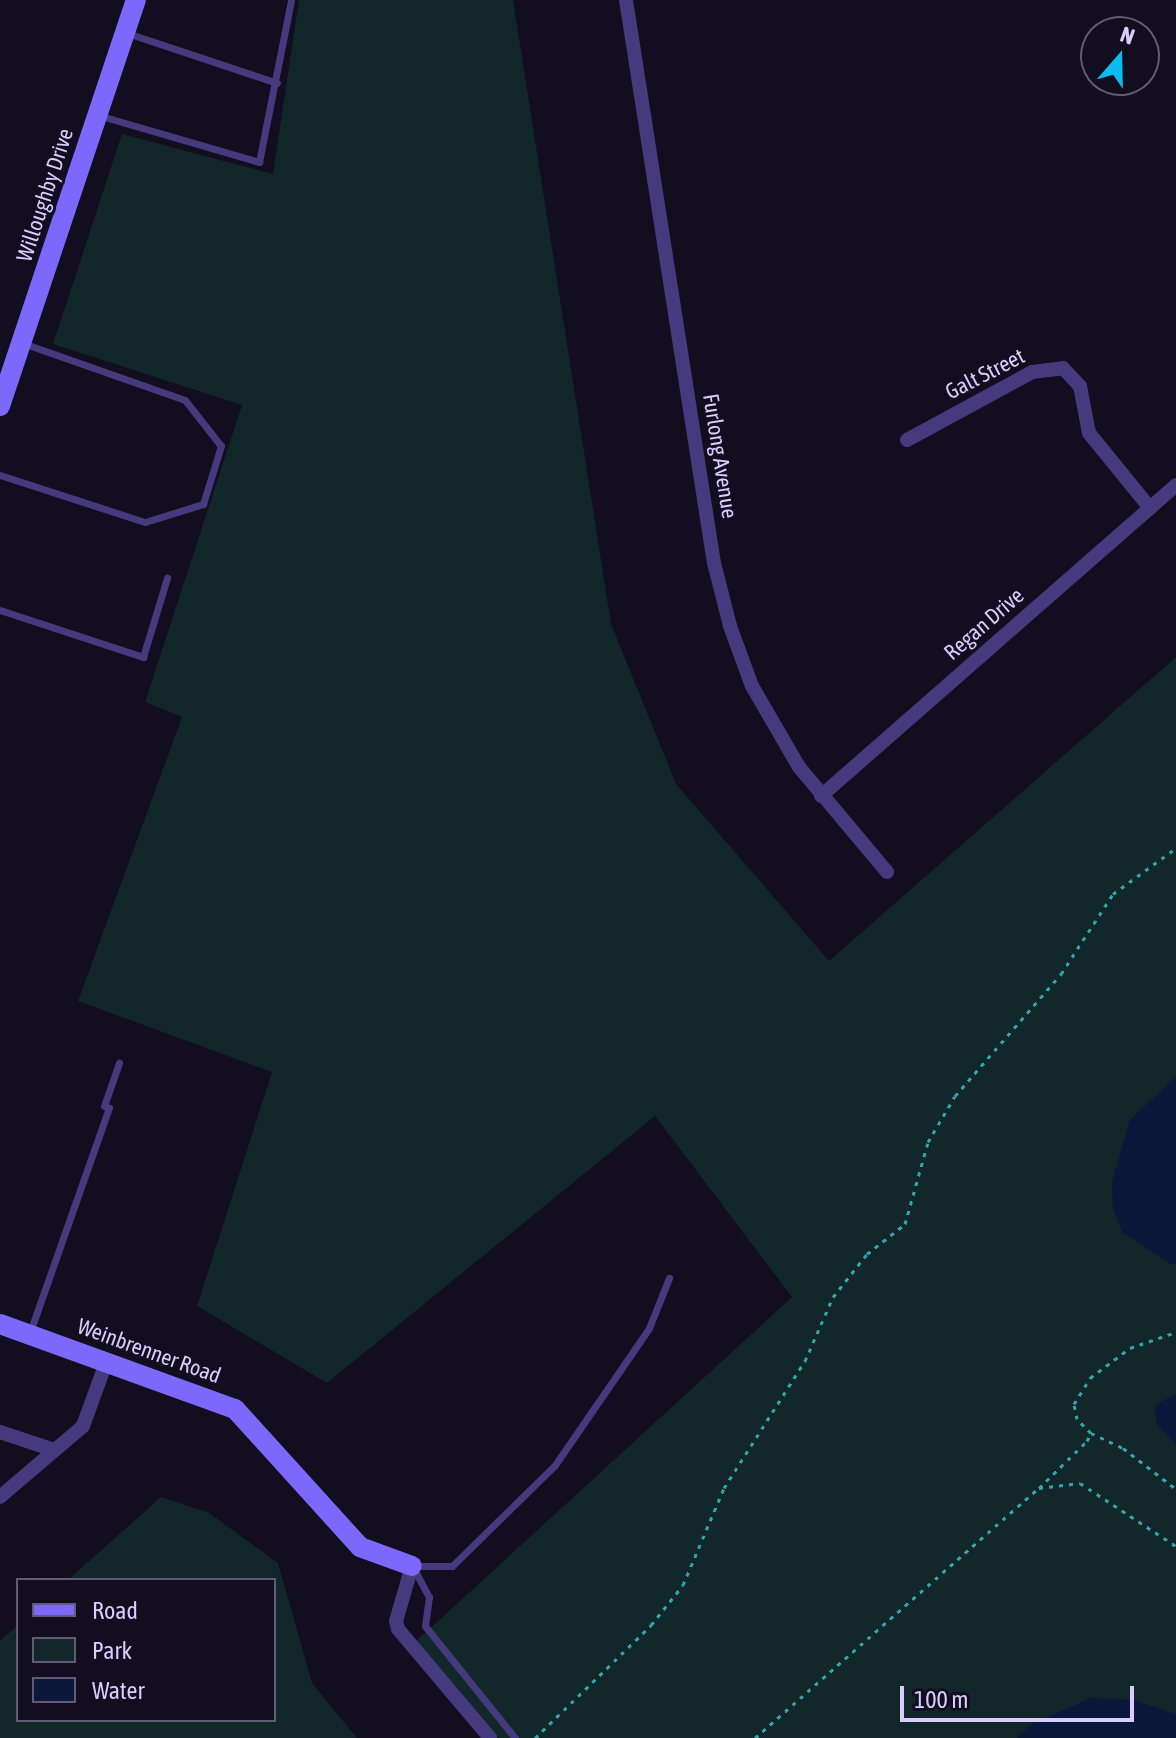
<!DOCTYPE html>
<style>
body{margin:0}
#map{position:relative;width:1176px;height:1738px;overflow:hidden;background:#120d1f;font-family:"Asap Condensed",sans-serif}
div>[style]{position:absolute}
.green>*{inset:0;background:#112729}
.water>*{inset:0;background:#0b173b}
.path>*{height:3px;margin-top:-1.5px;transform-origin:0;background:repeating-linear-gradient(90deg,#32a6ad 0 4px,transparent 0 10px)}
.lane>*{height:7px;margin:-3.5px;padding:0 3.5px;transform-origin:3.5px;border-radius:3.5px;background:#443a7d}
.street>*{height:14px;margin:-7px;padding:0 7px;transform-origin:7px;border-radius:7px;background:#443a7d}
.secondary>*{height:20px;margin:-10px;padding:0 10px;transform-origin:10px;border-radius:10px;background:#7c68fa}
span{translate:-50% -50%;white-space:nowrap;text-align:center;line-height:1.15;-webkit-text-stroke:6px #120d1f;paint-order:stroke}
.street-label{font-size:22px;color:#d8cdfd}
.legend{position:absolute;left:16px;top:1578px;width:260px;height:144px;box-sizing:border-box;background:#120d1f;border:2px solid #615a78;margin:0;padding:10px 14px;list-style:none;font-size:24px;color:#d8cdfd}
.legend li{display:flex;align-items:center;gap:16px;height:40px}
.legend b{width:40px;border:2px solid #615a78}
.north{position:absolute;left:1080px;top:16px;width:80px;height:80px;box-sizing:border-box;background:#120d1f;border:2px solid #615a78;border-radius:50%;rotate:20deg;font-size:22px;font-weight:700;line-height:32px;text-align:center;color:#d8cdfd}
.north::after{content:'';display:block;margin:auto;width:28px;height:36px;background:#09bdee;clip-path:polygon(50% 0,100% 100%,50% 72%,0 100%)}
.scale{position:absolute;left:900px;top:1686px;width:234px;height:36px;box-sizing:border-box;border:4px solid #d8cdfd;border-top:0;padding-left:10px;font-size:24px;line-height:28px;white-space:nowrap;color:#d8cdfd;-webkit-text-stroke:6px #120d1f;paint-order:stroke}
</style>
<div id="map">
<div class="green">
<div style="clip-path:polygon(299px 0,513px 0,611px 624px,676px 784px,829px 961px,1176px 657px,1176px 1738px,499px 1738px,413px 1644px,792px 1297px,655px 1116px,327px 1383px,197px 1306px,272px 1072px,78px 1001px,182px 717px,145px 702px,242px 405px,53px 344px,122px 134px,273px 174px)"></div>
<div style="clip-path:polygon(161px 1497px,209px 1513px,278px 1563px,312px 1683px,357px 1738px,0 1738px,0 1641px,18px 1625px,18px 1720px,274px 1720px,274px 1580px,68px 1580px)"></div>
</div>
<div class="water">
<div style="clip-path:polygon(1176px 1077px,1176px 1264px,1171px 1264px,1122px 1232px,1113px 1208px,1112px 1182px,1130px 1120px)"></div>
<div style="clip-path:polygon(1176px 1394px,1176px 1444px,1157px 1424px,1155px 1411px,1157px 1404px)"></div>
<div style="clip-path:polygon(1091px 1698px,1133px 1700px,1176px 1714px,1176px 1738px,1017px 1738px,1032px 1724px)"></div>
</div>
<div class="path">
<div style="left:1091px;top:1433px;width:35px;rotate:25deg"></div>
<div style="left:1123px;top:1448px;width:67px;rotate:37.7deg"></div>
<div style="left:1039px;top:1488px;width:67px;rotate:-44.4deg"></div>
<div style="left:1087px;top:1441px;width:9px;rotate:-63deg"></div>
<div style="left:1091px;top:1433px;width:20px;rotate:-135deg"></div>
<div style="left:1077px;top:1419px;width:15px;rotate:-101deg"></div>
<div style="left:1074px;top:1404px;width:31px;rotate:-58deg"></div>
<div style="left:1090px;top:1378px;width:50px;rotate:-36.9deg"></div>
<div style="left:1130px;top:1348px;width:49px;rotate:-19.2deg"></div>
<div style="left:535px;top:1738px;width:162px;rotate:-44.2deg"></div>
<div style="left:651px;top:1625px;width:51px;rotate:-51.3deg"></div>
<div style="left:683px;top:1585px;width:105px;rotate:-67.1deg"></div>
<div style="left:724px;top:1488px;width:151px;rotate:-57.5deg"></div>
<div style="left:805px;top:1361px;width:70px;rotate:-66.4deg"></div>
<div style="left:833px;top:1297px;width:55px;rotate:-51.7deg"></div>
<div style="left:867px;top:1254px;width:48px;rotate:-38.3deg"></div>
<div style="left:905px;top:1224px;width:85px;rotate:-74.3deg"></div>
<div style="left:928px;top:1142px;width:53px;rotate:-59.6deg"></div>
<div style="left:955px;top:1096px;width:162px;rotate:-49deg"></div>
<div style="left:1061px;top:974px;width:95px;rotate:-57deg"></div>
<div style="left:1113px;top:894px;width:78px;rotate:-36.1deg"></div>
<div style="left:755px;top:1738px;width:378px;rotate:-41.4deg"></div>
<div style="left:1039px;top:1488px;width:41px;rotate:-7deg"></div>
<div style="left:1080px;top:1483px;width:115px;rotate:33.3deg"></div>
</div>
<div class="lane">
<div style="left:127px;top:33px;width:158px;rotate:18.4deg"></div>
<div style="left:101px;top:116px;width:165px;rotate:16.2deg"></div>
<div style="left:259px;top:162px;width:165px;rotate:-78.8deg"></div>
<div style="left:0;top:475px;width:152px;rotate:18deg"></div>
<div style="left:145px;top:522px;width:61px;rotate:-17.2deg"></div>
<div style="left:203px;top:504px;width:61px;rotate:-72.8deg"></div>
<div style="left:221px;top:446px;width:58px;rotate:-128deg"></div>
<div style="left:185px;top:400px;width:173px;rotate:-160.7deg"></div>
<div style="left:0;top:610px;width:151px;rotate:18.2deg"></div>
<div style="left:143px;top:657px;width:83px;rotate:-73.1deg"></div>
<div style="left:104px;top:1106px;width:46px;rotate:-70.8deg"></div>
<div style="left:30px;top:1332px;width:238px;rotate:-70.6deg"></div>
<div style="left:414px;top:1566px;width:38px"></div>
<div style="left:452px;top:1566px;width:144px;rotate:-44.4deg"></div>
<div style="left:555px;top:1465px;width:166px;rotate:-55.5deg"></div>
<div style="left:649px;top:1328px;width:54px;rotate:-68.2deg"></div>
<div style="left:413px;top:1567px;width:34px;rotate:62deg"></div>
<div style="left:429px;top:1597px;width:29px;rotate:98deg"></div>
<div style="left:425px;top:1626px;width:144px;rotate:51.2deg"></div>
</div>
<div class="street">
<div style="left:626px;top:0;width:570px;rotate:81.12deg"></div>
<div style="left:714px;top:563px;width:65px;rotate:75.7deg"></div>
<div style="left:730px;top:626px;width:64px;rotate:69.9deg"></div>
<div style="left:752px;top:686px;width:94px;rotate:59.9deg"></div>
<div style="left:799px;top:767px;width:137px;rotate:50deg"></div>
<div style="left:907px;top:440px;width:142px;rotate:-28.5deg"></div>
<div style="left:1032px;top:372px;width:31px;rotate:-7deg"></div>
<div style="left:1063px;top:368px;width:25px;rotate:47deg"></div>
<div style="left:1080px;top:386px;width:48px;rotate:79.2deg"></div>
<div style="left:1089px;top:433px;width:97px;rotate:50.9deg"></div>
<div style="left:821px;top:796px;width:472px;rotate:-41.2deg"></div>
<div style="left:0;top:1432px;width:57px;rotate:18.4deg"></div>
<div style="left:0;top:1497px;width:109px;rotate:-40.5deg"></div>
<div style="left:83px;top:1426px;width:70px;rotate:-70deg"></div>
<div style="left:412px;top:1566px;width:57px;rotate:106.2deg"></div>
<div style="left:396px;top:1621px;width:8px;rotate:76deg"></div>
<div style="left:398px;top:1629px;width:143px;rotate:49.8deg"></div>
</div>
<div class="secondary">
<div style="left:0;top:406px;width:428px;rotate:-71.5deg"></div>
<div style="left:0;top:1324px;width:250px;rotate:19.9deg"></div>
<div style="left:235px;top:1409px;width:186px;rotate:47.8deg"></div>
<div style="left:360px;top:1547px;width:55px;rotate:20.1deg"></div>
</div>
<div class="street-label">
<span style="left:45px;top:195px;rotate:-72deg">Willoughby Drive</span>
<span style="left:985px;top:374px;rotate:-27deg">Galt Street</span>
<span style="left:720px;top:456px;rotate:81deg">Furlong Avenue</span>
<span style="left:984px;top:624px;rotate:-41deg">Regan Drive</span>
<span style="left:149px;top:1351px;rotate:20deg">Weinbrenner Road</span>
</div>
<ul class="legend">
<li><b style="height:10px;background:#7c68fa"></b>Road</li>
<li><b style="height:22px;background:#112729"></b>Park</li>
<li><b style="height:22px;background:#0b173b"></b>Water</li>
</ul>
<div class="north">N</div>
<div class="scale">100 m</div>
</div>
